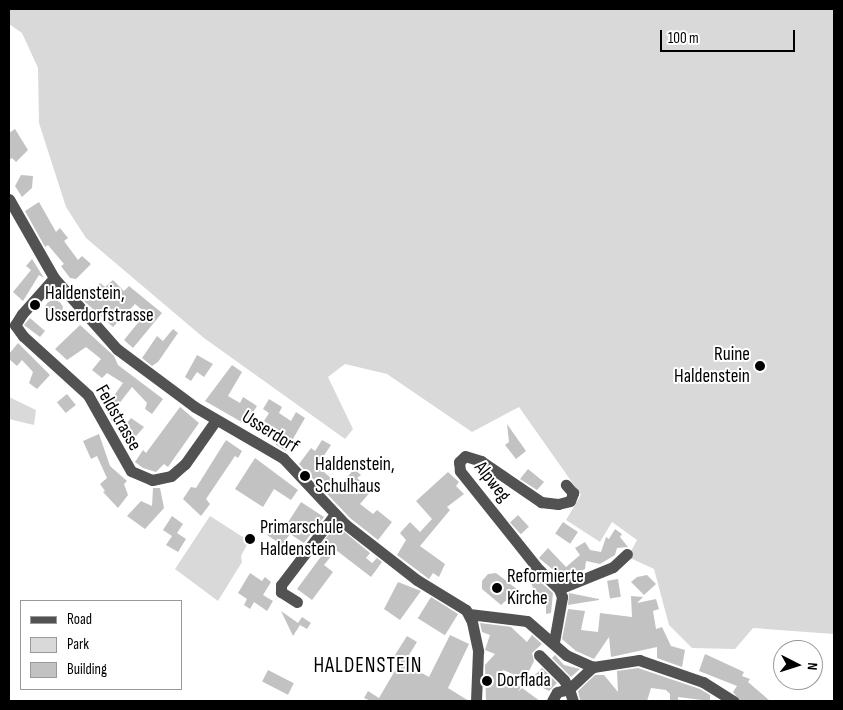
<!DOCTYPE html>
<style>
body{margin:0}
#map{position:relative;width:843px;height:710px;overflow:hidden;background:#fff;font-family:"Sofia Sans Condensed",sans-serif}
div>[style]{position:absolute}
.green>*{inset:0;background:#d9d9d9}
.building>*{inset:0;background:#c2c2c2;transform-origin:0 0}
.round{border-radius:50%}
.minor>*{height:11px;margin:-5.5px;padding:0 5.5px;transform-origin:5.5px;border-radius:5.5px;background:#525252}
.dots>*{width:14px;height:14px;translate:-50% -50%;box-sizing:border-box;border:2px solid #fff;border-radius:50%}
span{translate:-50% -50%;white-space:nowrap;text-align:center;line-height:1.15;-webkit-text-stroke:4px #fff;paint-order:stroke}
.poi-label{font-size:19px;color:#000}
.left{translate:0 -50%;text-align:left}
.right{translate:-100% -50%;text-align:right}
.street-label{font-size:19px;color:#000}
.quarter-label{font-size:21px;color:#000;letter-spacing:1px}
.frame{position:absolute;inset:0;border:10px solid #000;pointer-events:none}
.legend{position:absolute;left:20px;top:600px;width:162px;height:90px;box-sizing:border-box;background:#fff;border:1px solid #999;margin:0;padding:6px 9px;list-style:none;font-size:15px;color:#000}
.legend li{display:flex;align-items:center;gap:10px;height:25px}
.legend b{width:25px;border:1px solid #999}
.north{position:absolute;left:773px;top:640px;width:50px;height:50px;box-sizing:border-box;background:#fff;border:1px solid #999;border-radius:50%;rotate:95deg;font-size:14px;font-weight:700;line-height:20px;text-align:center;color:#000}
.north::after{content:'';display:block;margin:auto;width:18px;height:22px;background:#000;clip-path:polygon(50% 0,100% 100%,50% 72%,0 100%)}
.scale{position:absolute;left:660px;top:30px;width:135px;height:22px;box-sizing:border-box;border:2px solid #000;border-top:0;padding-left:6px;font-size:15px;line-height:18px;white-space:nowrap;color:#000;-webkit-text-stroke:4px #fff;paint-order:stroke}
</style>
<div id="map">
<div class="green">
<div style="clip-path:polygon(9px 9px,834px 9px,834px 634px,753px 628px,735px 649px,692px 648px,669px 625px,654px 569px,628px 557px,637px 540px,612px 522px,600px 542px,566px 520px,581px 495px,519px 407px,472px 432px,387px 374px,345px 364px,328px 377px,353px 429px,345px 439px,204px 338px,86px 238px,66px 207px,39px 123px,38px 68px,22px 33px,9px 24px)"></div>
<div style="clip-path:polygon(9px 397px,36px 410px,34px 425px,9px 419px)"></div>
<div style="clip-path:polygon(210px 516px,249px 541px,241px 556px,242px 562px,218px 601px,175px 569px)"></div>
</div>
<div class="building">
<div style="clip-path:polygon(15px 129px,28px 150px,16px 162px,12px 158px,9px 160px,9px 133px)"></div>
<div style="clip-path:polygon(21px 175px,33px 176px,32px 188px,22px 197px,15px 186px)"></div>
<div style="clip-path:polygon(39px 202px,56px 232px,60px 228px,68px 238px,64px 241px,78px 260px,82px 256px,91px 264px,76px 279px,70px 278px,61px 266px,64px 264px,48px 245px,45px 247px,25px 211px)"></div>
<div style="clip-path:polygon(32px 259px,44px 278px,39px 275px,23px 301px,13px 292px,31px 270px,26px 266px)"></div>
<div style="clip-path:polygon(113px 280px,124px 291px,129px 286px,162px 313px,133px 348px,124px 340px,146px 313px,135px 304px,113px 327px,84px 301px,90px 287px,93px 290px,100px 283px,105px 287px)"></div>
<div class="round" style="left:45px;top:300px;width:18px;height:18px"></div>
<div style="clip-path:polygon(30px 318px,45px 331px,40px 337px,24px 325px)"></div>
<div style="clip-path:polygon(80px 325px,114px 356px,118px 365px,163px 399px,152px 414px,145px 409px,147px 403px,132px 387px,118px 405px,120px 410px,111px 421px,111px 409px,103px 403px,109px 394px,113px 397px,123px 383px,107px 373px,102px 378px,92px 370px,101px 359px,86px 347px,67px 360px,55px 349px)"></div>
<div style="clip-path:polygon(173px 329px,178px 333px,158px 362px,152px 366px,142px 358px,157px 336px,163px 341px)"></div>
<div style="clip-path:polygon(18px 343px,50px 375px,37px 389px,29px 383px,33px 372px,22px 360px,17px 366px,9px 359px,9px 354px)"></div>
<div style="clip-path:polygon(197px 355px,213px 364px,204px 377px,197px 372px,191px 381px,185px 377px)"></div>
<div style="clip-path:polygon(232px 365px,242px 372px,228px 396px,240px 403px,243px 397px,257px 406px,245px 424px,205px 401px)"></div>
<div style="left:67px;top:394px;width:14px;height:13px;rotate:51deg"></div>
<div style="clip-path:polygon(269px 399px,282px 407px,279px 413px,291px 421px,296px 412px,305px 418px,286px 451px,275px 444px,282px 433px,264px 421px,269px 413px,263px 409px)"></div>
<div style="clip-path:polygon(180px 407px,199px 423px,168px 467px,164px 464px,156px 472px,143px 468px,135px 462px,143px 450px,146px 453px)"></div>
<div style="clip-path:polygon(131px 418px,144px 427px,130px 443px,124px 439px,129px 432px,123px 428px)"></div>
<div style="clip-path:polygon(507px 424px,526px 451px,516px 459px,505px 445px,509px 442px)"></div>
<div style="clip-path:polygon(99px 434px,110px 466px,127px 481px,124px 484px,128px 495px,118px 508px,103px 492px,105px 491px,100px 484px,107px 478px,97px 456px,91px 459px,83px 441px)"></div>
<div style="clip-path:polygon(226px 440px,242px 451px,238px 458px,235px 456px,206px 499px,210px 504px,201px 516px,183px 499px,191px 487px,196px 488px)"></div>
<div style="clip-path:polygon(322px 440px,331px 445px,317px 466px,340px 486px,354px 469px,361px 475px,357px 478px,372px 490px,360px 504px,373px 514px,377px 510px,392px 522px,378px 540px,350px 518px,299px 464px,311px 448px,315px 451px)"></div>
<div style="clip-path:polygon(255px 458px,298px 490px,291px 500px,274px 489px,263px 507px,235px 489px)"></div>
<div style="clip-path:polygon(528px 469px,544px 482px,537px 490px,520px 479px)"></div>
<div style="clip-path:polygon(448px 472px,459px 482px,456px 486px,464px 494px,447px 507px,450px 510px,420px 546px,445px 564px,439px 577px,433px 573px,429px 579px,397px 555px,406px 540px,400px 533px,410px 522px,420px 532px,432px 519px,416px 501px)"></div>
<div style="clip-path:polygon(153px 488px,160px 488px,164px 508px,145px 529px,127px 516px,141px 501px,152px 506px)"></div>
<div style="clip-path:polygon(301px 502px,324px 517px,304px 543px,290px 534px,282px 545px,267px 535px,272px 529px,280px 535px)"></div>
<div style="left:518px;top:515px;width:16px;height:11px;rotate:47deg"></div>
<div style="clip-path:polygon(172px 516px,183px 524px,177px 533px,186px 539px,178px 552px,166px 545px,172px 536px,163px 530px)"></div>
<div style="left:563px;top:522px;width:18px;height:14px;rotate:34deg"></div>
<div style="clip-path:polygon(336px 525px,370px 553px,366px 558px,372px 563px,377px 558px,382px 562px,371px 577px,336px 550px,324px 565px,333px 572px,312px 600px,297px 589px,325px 551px,321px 548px,322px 543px)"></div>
<div style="clip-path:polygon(615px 529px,622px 534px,620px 537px,628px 547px,617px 548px,615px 555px,600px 564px,586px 561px,585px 569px,564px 579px,539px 558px,548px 548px,566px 567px,580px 555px,575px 548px,585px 542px,590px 550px,601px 552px,606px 537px,609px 539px)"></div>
<div style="clip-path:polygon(250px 573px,262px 581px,265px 577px,271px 582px,263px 595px,273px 601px,267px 611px,254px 602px,250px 609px,244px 605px,247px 599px,238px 593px)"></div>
<div style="clip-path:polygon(496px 573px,518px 590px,501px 605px,482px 589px,482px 581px,488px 574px)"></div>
<div style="clip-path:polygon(647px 575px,656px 584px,644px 595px,631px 582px,637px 577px)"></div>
<div style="clip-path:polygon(536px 578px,553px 593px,551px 613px,546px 614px,546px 602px,532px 586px,531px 582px)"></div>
<div style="left:618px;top:579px;width:18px;height:11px;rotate:81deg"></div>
<div style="clip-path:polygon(398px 582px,421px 591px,400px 620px,384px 609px)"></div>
<div style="clip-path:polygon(569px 593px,599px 599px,599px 600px,568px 605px)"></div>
<div style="clip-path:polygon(631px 596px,643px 597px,637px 603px,656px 599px,659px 609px,653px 611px,656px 629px,662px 627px,671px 646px,685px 650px,682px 667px,657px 658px,657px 647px,611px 657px,609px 637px,594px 659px,576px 651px,562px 639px,568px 609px,585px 611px,581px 630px,598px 632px,600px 613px,632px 617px)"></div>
<div style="left:431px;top:597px;width:32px;height:25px;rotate:32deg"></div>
<div style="clip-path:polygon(281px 611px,298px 623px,302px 617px,311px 623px,307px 629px,300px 625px,293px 636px)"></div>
<div style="clip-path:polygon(480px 623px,511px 627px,527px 642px,532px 635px,542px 644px,532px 653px,534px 661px,525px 679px,503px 670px,501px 673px,521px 687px,518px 692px,522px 688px,540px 701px,486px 701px,485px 665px,495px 654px,485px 650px,490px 635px,482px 632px)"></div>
<div style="clip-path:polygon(450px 635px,469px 644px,448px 688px,469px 701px,371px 701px,364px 698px,368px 691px,379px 698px,400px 662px,393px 658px,407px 636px,417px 642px,404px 663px,429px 677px)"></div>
<div style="clip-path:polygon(705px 654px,744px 672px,742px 676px,750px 679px,748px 682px,770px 701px,740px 701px,733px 692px,737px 686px,699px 671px)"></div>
<div style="clip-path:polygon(555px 655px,564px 665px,580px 669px,571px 677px,552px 658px)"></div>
<div style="clip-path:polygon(542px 668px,557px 683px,549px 691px,529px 681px)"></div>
<div style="clip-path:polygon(638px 668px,700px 689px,710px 695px,710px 701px,678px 697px,678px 701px,670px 701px,670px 694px,666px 690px,651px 688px,647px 701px,580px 700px,578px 691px,595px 675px,604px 675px,618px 692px,617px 671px)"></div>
<div style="left:268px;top:670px;width:29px;height:13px;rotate:27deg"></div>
</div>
<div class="minor">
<div style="left:9px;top:199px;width:91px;rotate:60.3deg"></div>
<div style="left:54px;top:278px;width:95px;rotate:48.4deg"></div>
<div style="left:117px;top:349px;width:97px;rotate:36.6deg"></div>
<div style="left:195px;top:407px;width:102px;rotate:30.1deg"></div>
<div style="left:283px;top:458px;width:91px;rotate:46.8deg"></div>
<div style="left:345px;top:524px;width:91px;rotate:37.9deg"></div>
<div style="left:417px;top:580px;width:57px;rotate:31.5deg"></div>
<div style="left:466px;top:610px;width:13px;rotate:63deg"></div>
<div style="left:472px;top:622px;width:30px;rotate:78deg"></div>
<div style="left:478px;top:651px;width:50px;rotate:92.3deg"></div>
<div style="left:54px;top:278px;width:48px;rotate:131.6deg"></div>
<div style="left:22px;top:314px;width:13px;rotate:122deg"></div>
<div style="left:15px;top:325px;width:14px;rotate:54deg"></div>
<div style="left:23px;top:336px;width:88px;rotate:42.2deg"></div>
<div style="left:88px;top:395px;width:87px;rotate:60.5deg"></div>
<div style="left:131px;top:471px;width:23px;rotate:23deg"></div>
<div style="left:152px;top:480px;width:19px;rotate:-12deg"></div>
<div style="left:171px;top:476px;width:18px;rotate:-41deg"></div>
<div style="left:185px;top:464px;width:54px;rotate:-54.8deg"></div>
<div style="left:559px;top:589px;width:58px;rotate:-22.2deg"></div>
<div style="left:613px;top:567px;width:19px;rotate:-43deg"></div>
<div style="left:297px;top:602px;width:19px;rotate:-148deg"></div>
<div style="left:281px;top:592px;width:7px;rotate:-90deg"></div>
<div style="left:281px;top:585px;width:89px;rotate:-52.7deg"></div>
<div style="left:469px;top:614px;width:58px;rotate:6.9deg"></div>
<div style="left:527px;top:621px;width:52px;rotate:41.1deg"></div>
<div style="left:566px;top:655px;width:30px;rotate:24deg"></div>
<div style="left:554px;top:642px;width:46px;rotate:-79.9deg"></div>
<div style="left:562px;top:597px;width:9px;rotate:-111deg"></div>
<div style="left:559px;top:589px;width:28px;rotate:-136deg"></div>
<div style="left:539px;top:570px;width:127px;rotate:-128.6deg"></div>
<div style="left:460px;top:471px;width:9px;rotate:-96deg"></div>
<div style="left:459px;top:462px;width:8px;rotate:-45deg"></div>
<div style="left:465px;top:456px;width:17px;rotate:17deg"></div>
<div style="left:481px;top:461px;width:73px;rotate:34.3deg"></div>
<div style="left:541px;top:502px;width:17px;rotate:7deg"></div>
<div style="left:558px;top:504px;width:12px;rotate:-14deg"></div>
<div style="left:570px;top:501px;width:9px;rotate:-69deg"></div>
<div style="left:573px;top:493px;width:11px;rotate:-131deg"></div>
<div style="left:539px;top:655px;width:35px;rotate:45deg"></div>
<div style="left:564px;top:680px;width:10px;rotate:61deg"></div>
<div style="left:569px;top:689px;width:33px;rotate:-43deg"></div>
<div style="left:593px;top:667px;width:47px;rotate:-8.7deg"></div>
<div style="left:639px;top:660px;width:68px;rotate:19deg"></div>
<div style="left:703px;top:682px;width:36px;rotate:32deg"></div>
<div style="left:552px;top:701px;width:10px;rotate:-61deg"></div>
<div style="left:557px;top:692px;width:12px;rotate:-14deg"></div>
<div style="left:569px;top:689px;width:13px;rotate:72deg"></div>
</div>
<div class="dots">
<div style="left:35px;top:305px;background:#000"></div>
<div style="left:760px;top:366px;background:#000"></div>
<div style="left:305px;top:476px;background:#000"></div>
<div style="left:250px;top:539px;background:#000"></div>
<div style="left:497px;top:588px;background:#000"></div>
<div style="left:487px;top:681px;background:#000"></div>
</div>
<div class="poi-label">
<span class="left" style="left:45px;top:305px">Haldenstein,<br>Usserdorfstrasse</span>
<span class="right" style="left:750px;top:366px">Ruine<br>Haldenstein</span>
<span class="left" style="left:315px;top:476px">Haldenstein,<br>Schulhaus</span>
<span class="left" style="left:260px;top:539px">Primarschule<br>Haldenstein</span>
<span class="left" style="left:507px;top:588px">Reformierte<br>Kirche</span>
<span class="left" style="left:497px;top:681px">Dorflada</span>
</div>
<div class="street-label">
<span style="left:118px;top:418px;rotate:60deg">Feldstrasse</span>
<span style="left:270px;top:432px;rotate:32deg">Usserdorf</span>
<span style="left:492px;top:482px;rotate:52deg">Alpweg</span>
</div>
<div class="quarter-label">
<span style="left:368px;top:666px">HALDENSTEIN</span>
</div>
<div class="frame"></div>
<ul class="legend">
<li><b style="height:6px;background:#525252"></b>Road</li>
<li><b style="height:14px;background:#d9d9d9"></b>Park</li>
<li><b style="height:14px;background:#c2c2c2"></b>Building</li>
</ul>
<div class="north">N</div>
<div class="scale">100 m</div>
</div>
